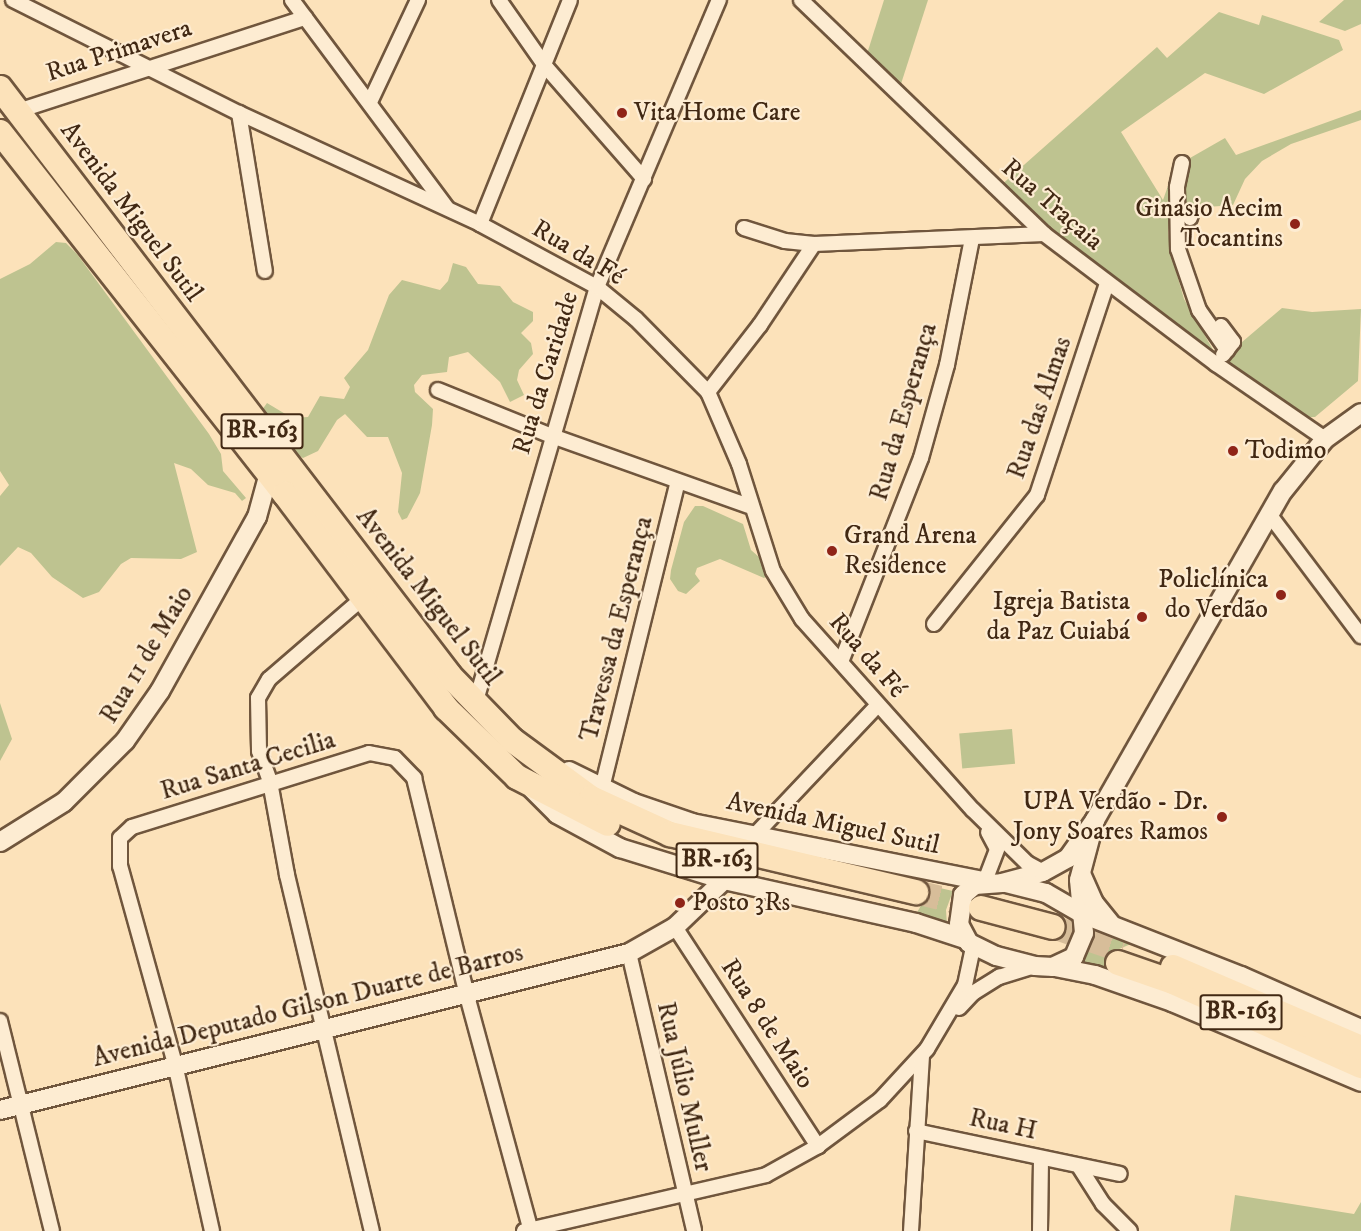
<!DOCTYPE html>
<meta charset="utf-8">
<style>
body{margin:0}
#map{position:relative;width:1361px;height:1231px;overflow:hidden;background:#fce2ba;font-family:"IM FELL DW Pica",serif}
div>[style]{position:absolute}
.green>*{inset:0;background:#bec390;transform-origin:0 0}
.highway-tunnel>*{height:24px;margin-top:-12px;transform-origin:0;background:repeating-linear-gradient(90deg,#d7bd99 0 24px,transparent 0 36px)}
.roads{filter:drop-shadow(2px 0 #70563d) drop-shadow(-2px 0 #70563d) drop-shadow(0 2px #70563d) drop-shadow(0 -2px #70563d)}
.street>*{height:14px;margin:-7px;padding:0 7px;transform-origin:7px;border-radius:7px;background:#fdecd2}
.secondary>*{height:18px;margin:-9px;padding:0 9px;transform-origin:9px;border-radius:9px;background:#fdecd2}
.highway>*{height:24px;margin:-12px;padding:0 12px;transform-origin:12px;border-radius:12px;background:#fce2ba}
.dots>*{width:16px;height:16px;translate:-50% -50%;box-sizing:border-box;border:3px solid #fdecd2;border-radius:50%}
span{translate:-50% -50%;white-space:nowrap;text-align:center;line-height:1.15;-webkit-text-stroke:4.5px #fdecd2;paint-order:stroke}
.shield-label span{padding:2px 4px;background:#fdecd2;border:2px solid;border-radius:4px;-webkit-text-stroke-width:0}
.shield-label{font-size:24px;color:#412813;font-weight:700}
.street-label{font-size:26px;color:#412813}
.poi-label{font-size:26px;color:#412813}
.left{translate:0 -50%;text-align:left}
.right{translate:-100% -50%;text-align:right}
</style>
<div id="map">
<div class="green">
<div style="clip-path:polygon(884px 0,928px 0,900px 87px,866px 57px)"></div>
<div style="clip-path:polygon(1344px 0,1361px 0,1361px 24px,1345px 31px,1319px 22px)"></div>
<div style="clip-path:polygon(1219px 12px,1259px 25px,1262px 15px,1339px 40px,1343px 50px,1264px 94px,1205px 73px,1121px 132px,1163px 200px,1174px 169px,1168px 232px,1172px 257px,1184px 299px,1216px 355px,1045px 227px,999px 187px,1157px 47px,1167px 58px)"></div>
<div style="clip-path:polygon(1361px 110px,1361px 120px,1291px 144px,1262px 161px,1245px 179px,1233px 205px,1182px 209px,1177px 187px,1190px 158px,1225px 138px,1236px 155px)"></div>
<div style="clip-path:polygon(56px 242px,66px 243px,77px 254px,209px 434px,221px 454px,223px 471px,246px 498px,242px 501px,235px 493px,208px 485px,191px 469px,174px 463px,197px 552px,181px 559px,131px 558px,121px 564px,99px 592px,83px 598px,52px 577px,31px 553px,18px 547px,0 566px,0 496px,9px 485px,0 471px,0 279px,30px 264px)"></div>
<div style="clip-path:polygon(453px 263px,466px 267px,478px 284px,500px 286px,513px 302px,533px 312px,533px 321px,521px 333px,531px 343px,533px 354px,519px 370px,517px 380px,524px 395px,510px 402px,500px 382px,468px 352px,449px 357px,447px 372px,422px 375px,414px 385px,415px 392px,433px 409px,432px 425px,420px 493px,407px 518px,402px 520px,398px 512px,402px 473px,388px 437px,367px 437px,345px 414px,337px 420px,318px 451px,303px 458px,292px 451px,262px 410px,267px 403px,292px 418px,308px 417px,320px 396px,344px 399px,350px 387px,344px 378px,368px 350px,389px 295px,402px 280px,440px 290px,448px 281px)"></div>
<div style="clip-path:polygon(1282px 308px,1312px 312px,1361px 309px,1358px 381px,1315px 417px,1304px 417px,1228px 363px,1228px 354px)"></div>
<div style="clip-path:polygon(695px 506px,703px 506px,743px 524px,751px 550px,759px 557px,768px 575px,764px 578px,720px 559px,697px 568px,695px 574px,700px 581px,686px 594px,678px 591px,670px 579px,671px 570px,684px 522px)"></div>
<div style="clip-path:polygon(0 703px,12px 739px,0 761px)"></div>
<div style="left:1012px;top:729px;width:35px;height:53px;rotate:85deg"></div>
<div style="clip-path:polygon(918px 883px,953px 891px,946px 910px,947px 925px,916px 914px,925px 899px)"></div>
<div style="clip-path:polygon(1092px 928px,1133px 943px,1117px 950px,1117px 973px,1079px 963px,1089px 949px)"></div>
<div style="clip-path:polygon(1235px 1195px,1354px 1214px,1361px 1202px,1361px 1231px,1230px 1231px)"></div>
</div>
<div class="highway-tunnel">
<div style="left:916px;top:892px;width:67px;rotate:13.8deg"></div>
<div style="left:1053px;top:927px;width:73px;rotate:19.2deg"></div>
</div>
<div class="roads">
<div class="street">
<div style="left:13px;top:0;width:253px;rotate:26.6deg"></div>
<div style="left:239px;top:113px;width:265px;rotate:24.7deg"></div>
<div style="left:480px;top:224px;width:133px;rotate:28.3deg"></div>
<div style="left:597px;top:287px;width:50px;rotate:39.4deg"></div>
<div style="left:636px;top:319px;width:103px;rotate:45.4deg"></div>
<div style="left:708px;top:392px;width:78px;rotate:66.7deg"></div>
<div style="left:739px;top:464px;width:112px;rotate:72.4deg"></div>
<div style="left:773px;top:571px;width:56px;rotate:58.9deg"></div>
<div style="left:802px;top:619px;width:256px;rotate:48.2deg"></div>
<div style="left:973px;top:810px;width:76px;rotate:44.5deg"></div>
<div style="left:1027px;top:863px;width:18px;rotate:29deg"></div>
<div style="left:292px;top:0;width:259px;rotate:53.3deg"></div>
<div style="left:499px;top:0;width:82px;rotate:55deg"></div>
<div style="left:546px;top:67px;width:149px;rotate:48.8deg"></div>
<div style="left:801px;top:0;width:337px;rotate:43.9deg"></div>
<div style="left:1044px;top:234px;width:216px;rotate:37.1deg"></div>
<div style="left:1216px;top:364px;width:132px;rotate:34.5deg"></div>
<div style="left:370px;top:102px;width:113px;rotate:-64.8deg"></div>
<div style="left:18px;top:111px;width:302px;rotate:-18deg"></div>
<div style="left:239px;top:113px;width:160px;rotate:80.7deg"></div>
<div style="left:1182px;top:163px;width:25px;rotate:102deg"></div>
<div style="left:1177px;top:187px;width:62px;rotate:89.1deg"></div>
<div style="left:1178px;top:249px;width:65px;rotate:71deg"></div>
<div style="left:1199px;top:310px;width:49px;rotate:55deg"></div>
<div style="left:1176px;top:211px;width:15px;rotate:11deg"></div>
<div style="left:1191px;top:214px;width:4px;rotate:104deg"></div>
<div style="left:480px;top:224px;width:241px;rotate:-68.1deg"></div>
<div style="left:744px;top:228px;width:43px;rotate:17.6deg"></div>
<div style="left:785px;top:241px;width:29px;rotate:6deg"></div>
<div style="left:814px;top:244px;width:230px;rotate:-2.5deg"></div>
<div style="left:1221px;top:326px;width:20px;rotate:53deg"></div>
<div style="left:1233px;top:342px;width:16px;rotate:128deg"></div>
<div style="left:438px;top:390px;width:123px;rotate:22deg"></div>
<div style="left:552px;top:436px;width:209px;rotate:19.6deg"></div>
<div style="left:708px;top:392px;width:85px;rotate:-52.2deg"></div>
<div style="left:760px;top:325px;width:97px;rotate:-56.3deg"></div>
<div style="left:1269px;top:514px;width:153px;rotate:53deg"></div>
<div style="left:364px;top:597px;width:125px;rotate:139.2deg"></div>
<div style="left:269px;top:679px;width:22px;rotate:120deg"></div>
<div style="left:258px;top:698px;width:53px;rotate:88.9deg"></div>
<div style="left:259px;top:751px;width:33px;rotate:70deg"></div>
<div style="left:270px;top:782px;width:95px;rotate:79.6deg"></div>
<div style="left:287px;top:875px;width:366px;rotate:76.6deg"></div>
<div style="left:934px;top:624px;width:165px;rotate:-51.4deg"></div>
<div style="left:1037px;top:495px;width:223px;rotate:-71.7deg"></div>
<div style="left:841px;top:662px;width:219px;rotate:-68.6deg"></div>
<div style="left:921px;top:458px;width:97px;rotate:-74.4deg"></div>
<div style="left:947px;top:365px;width:128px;rotate:-78.8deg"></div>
<div style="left:475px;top:704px;width:434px;rotate:-73.7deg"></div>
<div style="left:597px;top:287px;width:312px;rotate:-67deg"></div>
<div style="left:602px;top:788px;width:316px;rotate:-76.1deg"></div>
<div style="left:753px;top:837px;width:182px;rotate:-46.6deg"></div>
<div style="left:985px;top:881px;width:34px;rotate:-69deg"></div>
<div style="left:997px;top:849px;width:19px;rotate:-118deg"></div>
<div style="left:675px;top:927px;width:262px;rotate:56.9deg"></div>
<div style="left:629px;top:953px;width:285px;rotate:76.8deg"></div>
<div style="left:959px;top:1008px;width:21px;rotate:-47deg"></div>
<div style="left:973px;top:993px;width:31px;rotate:-32deg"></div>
<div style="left:999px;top:977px;width:38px;rotate:-17deg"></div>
<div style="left:0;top:1021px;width:216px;rotate:76.1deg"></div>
<div style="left:916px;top:1131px;width:208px;rotate:11.9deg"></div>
<div style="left:1080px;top:1168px;width:43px;rotate:57.4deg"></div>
<div style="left:1103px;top:1204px;width:38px;rotate:45deg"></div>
<div style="left:212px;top:1231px;width:171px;rotate:-102.5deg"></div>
<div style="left:175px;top:1064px;width:205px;rotate:-105.5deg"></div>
<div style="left:120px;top:866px;width:28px;rotate:-90deg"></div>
<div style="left:120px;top:838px;width:16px;rotate:-43deg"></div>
<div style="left:132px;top:827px;width:248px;rotate:-17.3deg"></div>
<div style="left:369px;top:753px;width:26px;rotate:11deg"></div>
<div style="left:395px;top:758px;width:28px;rotate:46deg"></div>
<div style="left:414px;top:778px;width:220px;rotate:76.3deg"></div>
<div style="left:466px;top:992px;width:248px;rotate:74.8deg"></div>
<div style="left:524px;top:1231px;width:248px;rotate:-13deg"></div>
<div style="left:766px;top:1175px;width:60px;rotate:-29.1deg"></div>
<div style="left:818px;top:1146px;width:77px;rotate:-36.6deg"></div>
<div style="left:880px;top:1100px;width:69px;rotate:-47.3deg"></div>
<div style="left:927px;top:1049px;width:74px;rotate:-59.3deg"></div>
<div style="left:965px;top:985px;width:39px;rotate:-78deg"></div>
<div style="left:911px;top:1231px;width:175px;rotate:-86.4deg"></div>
<div style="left:1040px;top:1231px;width:73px;rotate:-89.2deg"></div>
</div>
<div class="secondary">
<div style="left:569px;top:771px;width:72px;rotate:26.2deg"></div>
<div style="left:634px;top:803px;width:61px;rotate:19deg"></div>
<div style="left:692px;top:823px;width:297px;rotate:11.3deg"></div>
<div style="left:532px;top:789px;width:35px;rotate:45deg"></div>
<div style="left:557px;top:814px;width:72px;rotate:28.4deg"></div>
<div style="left:620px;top:848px;width:109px;rotate:17.1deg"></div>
<div style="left:724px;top:880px;width:197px;rotate:12.6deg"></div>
<div style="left:916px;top:923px;width:52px;rotate:18.1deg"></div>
<div style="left:1095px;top:820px;width:62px;rotate:104.9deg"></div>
<div style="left:1079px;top:880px;width:53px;rotate:84.6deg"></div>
<div style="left:1084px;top:933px;width:26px;rotate:113deg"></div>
<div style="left:1074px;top:957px;width:23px;rotate:155deg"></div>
<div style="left:1053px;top:967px;width:18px;rotate:-177deg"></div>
<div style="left:1035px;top:966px;width:40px;rotate:-165.6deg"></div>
<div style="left:996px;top:956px;width:30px;rotate:-154deg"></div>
<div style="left:969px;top:943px;width:21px;rotate:-118deg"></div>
<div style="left:959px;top:924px;width:29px;rotate:-82deg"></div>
<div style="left:963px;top:895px;width:16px;rotate:-40deg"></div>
<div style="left:975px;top:885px;width:27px;rotate:-4deg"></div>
<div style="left:1002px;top:883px;width:42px;rotate:-15deg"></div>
<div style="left:1043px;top:872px;width:29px;rotate:-29deg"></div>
<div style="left:1068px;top:858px;width:47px;rotate:-54.6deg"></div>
<div style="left:1095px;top:820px;width:379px;rotate:-60.3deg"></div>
<div style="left:1283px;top:491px;width:67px;rotate:-51.1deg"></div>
<div style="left:1325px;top:439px;width:44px;rotate:-35.8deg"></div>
<div style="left:0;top:842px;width:75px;rotate:-32deg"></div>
<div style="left:64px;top:802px;width:86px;rotate:-45deg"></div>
<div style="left:125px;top:741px;width:61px;rotate:-55deg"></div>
<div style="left:160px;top:691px;width:199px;rotate:-60.9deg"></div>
<div style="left:257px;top:517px;width:46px;rotate:-74.7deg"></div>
<div style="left:1082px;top:876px;width:30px;rotate:66deg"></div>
<div style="left:1094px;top:903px;width:27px;rotate:51deg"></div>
<div style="left:1006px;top:883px;width:41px;rotate:14deg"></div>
<div style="left:1046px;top:893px;width:39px;rotate:30deg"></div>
<div style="left:1080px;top:913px;width:173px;rotate:21.4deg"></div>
<div style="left:1241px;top:976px;width:131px;rotate:23.8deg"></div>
<div style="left:1055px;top:967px;width:41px;rotate:11.3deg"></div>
<div style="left:1095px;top:975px;width:82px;rotate:19.3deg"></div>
<div style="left:1172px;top:1002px;width:205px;rotate:22.9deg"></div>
<div style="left:0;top:1110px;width:648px;rotate:-14.01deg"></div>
<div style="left:629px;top:953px;width:53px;rotate:-29.5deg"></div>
<div style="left:675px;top:927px;width:68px;rotate:-43.8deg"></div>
</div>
<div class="highway">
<div style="left:0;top:88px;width:740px;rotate:52.57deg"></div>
<div style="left:450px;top:676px;width:89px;rotate:45.9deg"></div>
<div style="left:512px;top:740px;width:98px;rotate:36.3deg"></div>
<div style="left:591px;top:798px;width:87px;rotate:24.5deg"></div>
<div style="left:670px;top:834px;width:253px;rotate:13.3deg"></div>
<div style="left:0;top:132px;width:461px;rotate:51.8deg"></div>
<div style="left:285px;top:494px;width:268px;rotate:53deg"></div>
<div style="left:446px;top:708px;width:99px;rotate:44.2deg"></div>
<div style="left:517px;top:777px;width:102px;rotate:27.3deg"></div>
<div style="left:981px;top:908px;width:74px;rotate:14.8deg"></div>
<div style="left:1118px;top:963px;width:58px;rotate:19.1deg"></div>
<div style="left:1173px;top:982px;width:206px;rotate:24.1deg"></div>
<div style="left:1173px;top:967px;width:205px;rotate:23.3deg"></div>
</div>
</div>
<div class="dots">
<div style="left:622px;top:113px;background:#8f2418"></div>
<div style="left:1295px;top:224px;background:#8f2418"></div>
<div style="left:1233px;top:451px;background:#8f2418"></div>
<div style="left:832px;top:551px;background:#8f2418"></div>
<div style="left:1281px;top:595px;background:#8f2418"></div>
<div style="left:1142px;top:617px;background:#8f2418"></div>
<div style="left:1222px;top:817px;background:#8f2418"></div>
<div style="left:680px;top:903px;background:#8f2418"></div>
</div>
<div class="shield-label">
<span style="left:262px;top:431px">BR-163</span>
<span style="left:717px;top:860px">BR-163</span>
<span style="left:1241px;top:1012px">BR-163</span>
</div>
<div class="street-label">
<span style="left:119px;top:51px;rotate:-18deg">Rua Primavera</span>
<span style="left:1052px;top:205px;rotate:41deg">Rua Traçaia</span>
<span style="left:131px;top:212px;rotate:53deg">Avenida Miguel Sutil</span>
<span style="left:578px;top:253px;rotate:31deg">Rua da Fé</span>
<span style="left:546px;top:373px;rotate:-73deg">Rua da Caridade</span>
<span style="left:1040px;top:408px;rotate:-71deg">Rua das Almas</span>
<span style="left:904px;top:412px;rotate:-74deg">Rua da Esperança</span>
<span style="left:428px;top:597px;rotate:52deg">Avenida Miguel Sutil</span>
<span style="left:617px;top:629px;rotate:-76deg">Travessa da Esperança</span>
<span style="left:147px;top:655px;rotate:-59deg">Rua 11 de Maio</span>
<span style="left:867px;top:656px;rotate:49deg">Rua da Fé</span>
<span style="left:248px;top:766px;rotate:-17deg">Rua Santa Cecilia</span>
<span style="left:833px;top:824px;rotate:12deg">Avenida Miguel Sutil</span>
<span style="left:308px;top:1006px;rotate:-14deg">Avenida Deputado Gilson Duarte de Barros</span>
<span style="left:767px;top:1024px;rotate:57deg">Rua 8 de Maio</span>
<span style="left:684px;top:1087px;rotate:77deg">Rua Júlio Muller</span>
<span style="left:1003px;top:1125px;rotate:12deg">Rua H</span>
</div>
<div class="poi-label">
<span class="left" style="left:634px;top:113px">Vita Home Care</span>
<span class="right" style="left:1283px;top:224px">Ginásio Aecim<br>Tocantins</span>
<span class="left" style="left:1245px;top:451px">Todimo</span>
<span class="left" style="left:844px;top:551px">Grand Arena<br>Residence</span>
<span class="right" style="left:1268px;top:595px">Policlínica<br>do Verdão</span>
<span class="right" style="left:1130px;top:617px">Igreja Batista<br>da Paz Cuiabá</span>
<span class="right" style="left:1208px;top:817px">UPA Verdão - Dr.<br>Jony Soares Ramos</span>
<span class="left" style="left:692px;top:903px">Posto 3Rs</span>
</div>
</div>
